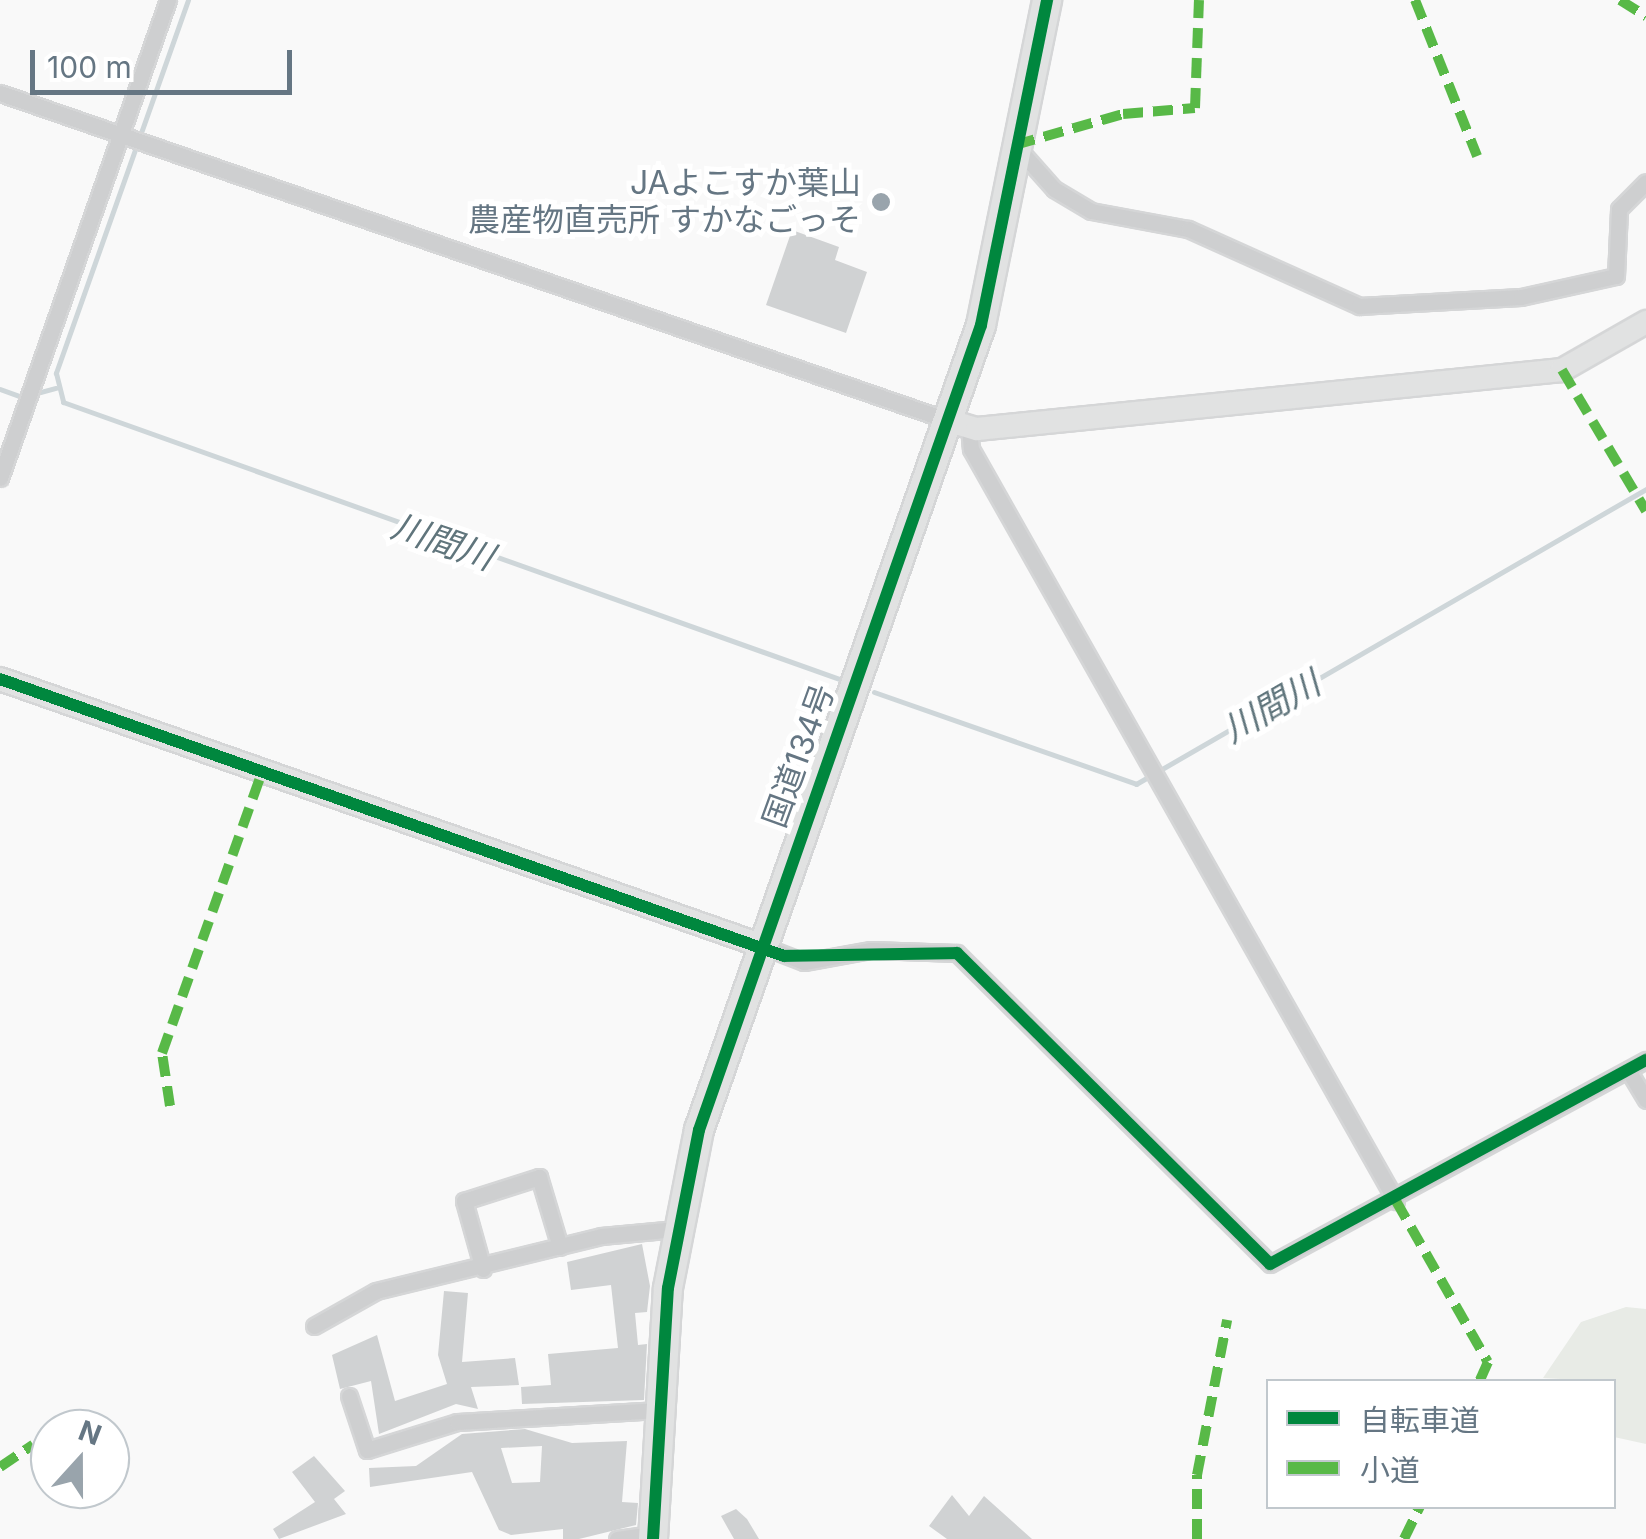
<!DOCTYPE html>
<meta charset="utf-8">
<style>
body{margin:0}
#map{position:relative;width:1646px;height:1539px;overflow:hidden;background:#f9f9f9;font-family:Inter,"Noto Sans JP",sans-serif}
div>[style]{position:absolute}
.green>*{inset:0;background:#e8ebe6}
.stream>*{height:5px;margin:-2.5px;padding:0 2.5px;transform-origin:2.5px;border-radius:2.5px;background:#ced6d9}
.building>*{inset:0;background:#d0d2d3}
.roads{filter:drop-shadow(2px 0 #d5d6d7) drop-shadow(-2px 0 #d5d6d7) drop-shadow(0 2px #d5d6d7) drop-shadow(0 -2px #d5d6d7)}
.street>*{height:15px;margin:-7.5px;padding:0 7.5px;transform-origin:7.5px;border-radius:7.5px;background:#cecfd0}
.secondary>*{height:22px;margin:-11px;padding:0 11px;transform-origin:11px;border-radius:11px;background:#e1e2e2}
.highway>*{height:28px;margin:-14px;padding:0 14px;transform-origin:14px;border-radius:14px;background:#e1e2e2}
.quiet>*{height:10px;margin-top:-5px;transform-origin:0;background:repeating-linear-gradient(90deg,#58b947 0 20px,transparent 0 30px)}
.cycleway>*{height:12px;margin:-6px;padding:0 6px;transform-origin:6px;border-radius:6px;background:#00873e}
.dots>*{width:28px;height:28px;translate:-50% -50%;box-sizing:border-box;border:5px solid #fff;border-radius:50%}
span{translate:-50% -50%;white-space:nowrap;text-align:center;line-height:1.15;-webkit-text-stroke:10px #fff;paint-order:stroke}
.poi-label{font-size:32px;color:#657683}
.right{translate:-100% -50%;text-align:right}
.street-label{font-size:32px;color:#657683}
.water-label{font-size:35px;color:#60757c;font-style:italic}
.legend{position:absolute;left:1266px;top:1379px;width:350px;height:130px;box-sizing:border-box;background:#fff;border:2px solid #c1c8cd;margin:0;padding:12px 18px;list-style:none;font-size:30px;color:#657683}
.legend li{display:flex;align-items:center;gap:20px;height:50px}
.legend b{width:50px;border:2px solid #c1c8cd}
.north{position:absolute;left:30px;top:1409px;width:100px;height:100px;box-sizing:border-box;background:#fff;border:2px solid #c1c8cd;border-radius:50%;rotate:21deg;font-size:28px;font-weight:700;line-height:40px;text-align:center;color:#657683}
.north::after{content:'';display:block;margin:auto;width:35px;height:45px;background:#99a4ac;clip-path:polygon(50% 0,100% 100%,50% 72%,0 100%)}
.scale{position:absolute;left:30px;top:50px;width:262px;height:45px;box-sizing:border-box;border:5px solid #657683;border-top:0;padding-left:12px;font-size:30px;line-height:35px;white-space:nowrap;color:#657683;-webkit-text-stroke:8px #fff;paint-order:stroke}
</style>
<div id="map">
<div class="green">
<div style="clip-path:polygon(1626px 1307px,1646px 1309px,1646px 1444px,1614px 1437px,1614px 1382px,1543px 1378px,1581px 1322px)"></div>
</div>
<div class="stream">
<div style="left:188px;top:0;width:396px;rotate:109.5deg"></div>
<div style="left:56px;top:373px;width:30px;rotate:76deg"></div>
<div style="left:63px;top:402px;width:824px;rotate:19.64deg"></div>
<div style="left:0;top:389px;width:23px;rotate:20deg"></div>
<div style="left:22px;top:397px;width:35px;rotate:-15deg"></div>
<div style="left:874px;top:692px;width:278px;rotate:19.3deg"></div>
<div style="left:1136px;top:784px;width:589px;rotate:-30.05deg"></div>
</div>
<div class="building">
<div style="clip-path:polygon(792px 230px,839px 247px,835px 260px,867px 272px,846px 333px,766px 305px)"></div>
<div style="clip-path:polygon(642px 1244px,650px 1286px,647px 1312px,635px 1313px,638px 1345px,647px 1344px,644px 1400px,522px 1404px,521px 1387px,551px 1385px,548px 1354px,618px 1348px,611px 1285px,571px 1290px,567px 1262px)"></div>
<div style="clip-path:polygon(444px 1291px,468px 1293px,462px 1362px,515px 1358px,519px 1385px,471px 1387px,478px 1409px,456px 1404px,379px 1434px,371px 1381px,340px 1389px,332px 1355px,377px 1335px,395px 1401px,447px 1384px,438px 1355px)"></div>
<div style="clip-path:polygon(evenodd,525px 1429px,572px 1443px,627px 1441px,622px 1502px,638px 1503px,636px 1525px,579px 1539px,563px 1539px,563px 1529px,511px 1535px,499px 1530px,472px 1472px,370px 1487px,369px 1468px,416px 1466px,462px 1434px,525px 1429px,542px 1446px,540px 1482px,512px 1483px,501px 1448px,542px 1446px)"></div>
<div style="clip-path:polygon(314px 1456px,345px 1491px,334px 1499px,346px 1514px,279px 1539px,273px 1529px,315px 1502px,292px 1472px)"></div>
<div style="clip-path:polygon(952px 1495px,969px 1516px,984px 1496px,1032px 1539px,947px 1539px,929px 1526px)"></div>
<div style="clip-path:polygon(736px 1509px,747px 1519px,759px 1539px,734px 1539px,721px 1516px)"></div>
</div>
<div class="roads">
<div class="street">
<div style="left:0;top:93px;width:1005px;rotate:19.05deg"></div>
<div style="left:1015px;top:145px;width:59px;rotate:48.4deg"></div>
<div style="left:1054px;top:189px;width:43px;rotate:30.7deg"></div>
<div style="left:1091px;top:211px;width:99px;rotate:10.5deg"></div>
<div style="left:1188px;top:229px;width:188px;rotate:24.2deg"></div>
<div style="left:1359px;top:306px;width:162px;rotate:-3.2deg"></div>
<div style="left:1521px;top:297px;width:97px;rotate:-12.5deg"></div>
<div style="left:1616px;top:276px;width:67px;rotate:-87.4deg"></div>
<div style="left:1619px;top:209px;width:38px;rotate:-45deg"></div>
<div style="left:969px;top:427px;width:22px;rotate:85deg"></div>
<div style="left:971px;top:449px;width:864px;rotate:60.53deg"></div>
<div style="left:0;top:478px;width:507px;rotate:-70.64deg"></div>
<div style="left:760px;top:945px;width:47px;rotate:21.1deg"></div>
<div style="left:804px;top:962px;width:68px;rotate:-10.2deg"></div>
<div style="left:871px;top:950px;width:86px;rotate:2deg"></div>
<div style="left:957px;top:953px;width:441px;rotate:44.8deg"></div>
<div style="left:1270px;top:1264px;width:428px;rotate:-28.5deg"></div>
<div style="left:1628px;top:1070px;width:35px;rotate:59deg"></div>
<div style="left:483px;top:1269px;width:71px;rotate:-105.6deg"></div>
<div style="left:464px;top:1201px;width:79px;rotate:-17.7deg"></div>
<div style="left:539px;top:1177px;width:73px;rotate:73.3deg"></div>
<div style="left:314px;top:1326px;width:71px;rotate:-29.4deg"></div>
<div style="left:376px;top:1291px;width:232px;rotate:-13.7deg"></div>
<div style="left:601px;top:1236px;width:76px;rotate:-5.3deg"></div>
<div style="left:349px;top:1396px;width:57px;rotate:71.6deg"></div>
<div style="left:367px;top:1450px;width:94px;rotate:-17.3deg"></div>
<div style="left:457px;top:1422px;width:203px;rotate:-3.4deg"></div>
<div style="left:617px;top:1539px;width:36px;rotate:-8deg"></div>
</div>
<div class="secondary">
<div style="left:950px;top:421px;width:28px;rotate:17deg"></div>
<div style="left:977px;top:429px;width:588px;rotate:-5.76deg"></div>
<div style="left:1562px;top:370px;width:97px;rotate:-29.7deg"></div>
<div style="left:0;top:679px;width:805px;rotate:19.29deg"></div>
</div>
<div class="highway">
<div style="left:653px;top:1539px;width:251px;rotate:-86.6deg"></div>
<div style="left:668px;top:1288px;width:161px;rotate:-78.9deg"></div>
<div style="left:699px;top:1130px;width:853px;rotate:-70.69deg"></div>
<div style="left:981px;top:325px;width:332px;rotate:-78.5deg"></div>
</div>
</div>
<div class="quiet">
<div style="left:1415px;top:0;width:168px;rotate:68.3deg"></div>
<div style="left:1620px;top:0;width:31px;rotate:32deg"></div>
<div style="left:1015px;top:145px;width:112px;rotate:-16deg"></div>
<div style="left:1123px;top:114px;width:72px;rotate:-4.8deg"></div>
<div style="left:1195px;top:108px;width:108px;rotate:-87.9deg"></div>
<div style="left:1562px;top:370px;width:164px;rotate:59.2deg"></div>
<div style="left:170px;top:1106px;width:54px;rotate:-98.6deg"></div>
<div style="left:162px;top:1053px;width:300px;rotate:-70.4deg"></div>
<div style="left:1396px;top:1201px;width:185px;rotate:60.3deg"></div>
<div style="left:1488px;top:1362px;width:22px;rotate:114deg"></div>
<div style="left:0;top:1467px;width:40px;rotate:-34deg"></div>
<div style="left:1197px;top:1539px;width:64px;rotate:-90deg"></div>
<div style="left:1197px;top:1475px;width:158px;rotate:-79deg"></div>
<div style="left:1404px;top:1539px;width:37px;rotate:-64deg"></div>
</div>
<div class="cycleway">
<div style="left:0;top:679px;width:831px;rotate:19.46deg"></div>
<div style="left:784px;top:956px;width:173px;rotate:-1deg"></div>
<div style="left:957px;top:953px;width:441px;rotate:44.8deg"></div>
<div style="left:1270px;top:1264px;width:428px;rotate:-28.5deg"></div>
<div style="left:653px;top:1539px;width:251px;rotate:-86.6deg"></div>
<div style="left:668px;top:1288px;width:161px;rotate:-78.9deg"></div>
<div style="left:699px;top:1130px;width:853px;rotate:-70.69deg"></div>
<div style="left:981px;top:325px;width:332px;rotate:-78.5deg"></div>
</div>
<div class="dots">
<div style="left:881px;top:202px;background:#99a4ac"></div>
</div>
<div class="poi-label">
<span class="right" style="left:861px;top:202px">JAよこすか葉山<br>農産物直売所 すかなごっそ</span>
</div>
<div class="street-label">
<span style="left:799px;top:756px;rotate:-70deg">国道134号</span>
</div>
<div class="water-label">
<span style="left:443px;top:541px;rotate:19deg">川間川</span>
<span style="left:1271px;top:706px;rotate:-30deg">川間川</span>
</div>
<ul class="legend">
<li><b style="height:12px;background:#00873e"></b>自転車道</li>
<li><b style="height:12px;background:#58b947"></b>小道</li>
</ul>
<div class="north">N</div>
<div class="scale">100 m</div>
</div>
